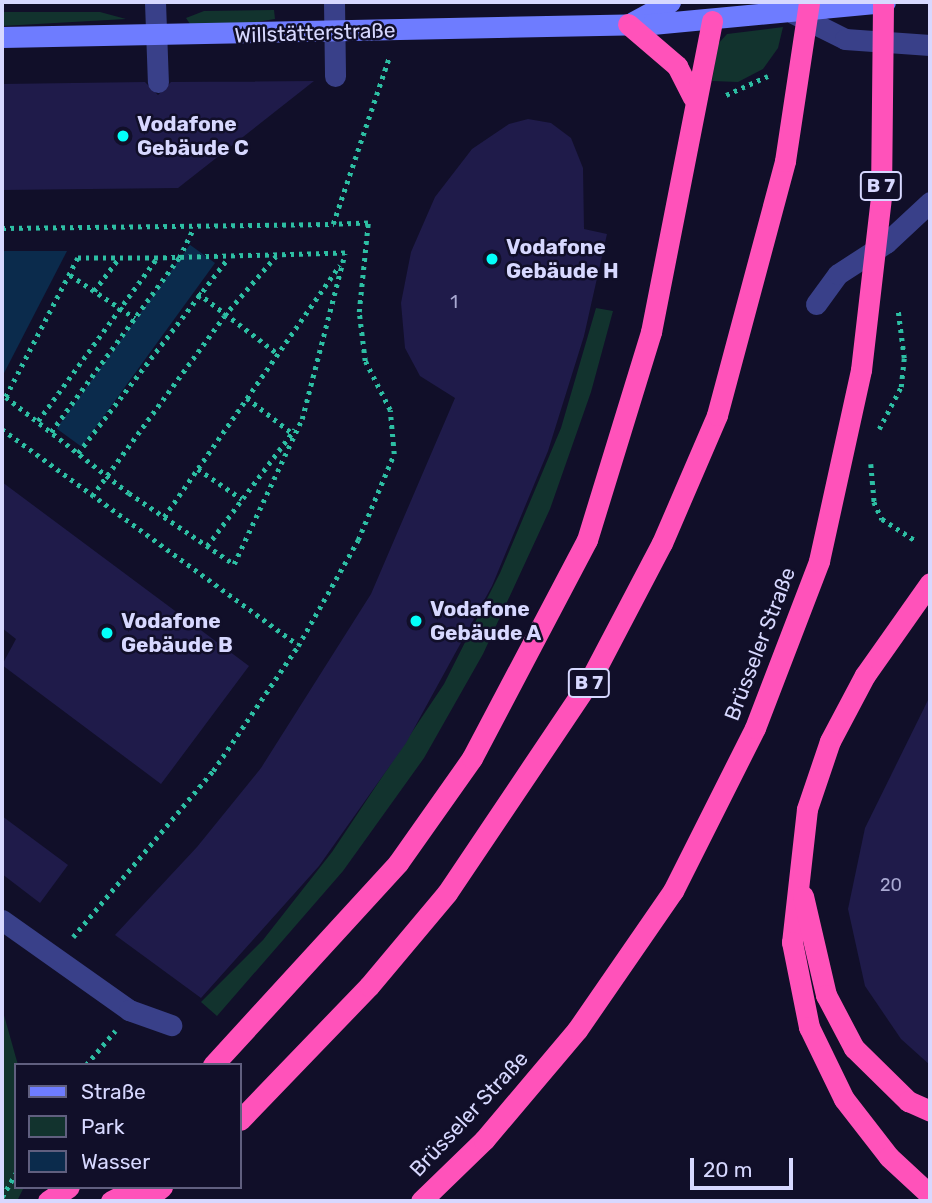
<!DOCTYPE html>
<meta charset="utf-8">
<style>
body{margin:0}
#map{position:relative;width:932px;height:1203px;overflow:hidden;background:#110f29;font-family:Rubik,sans-serif}
div>[style]{position:absolute}
.green>*{inset:0;background:#12332e}
.water>*{inset:0;background:#0b2b4c;transform-origin:0 0}
.building>*{inset:0;background:#1f1b4a}
.path>*{height:4.5px;margin-top:-2.25px;transform-origin:0;background:repeating-linear-gradient(90deg,#2dbea3 0 3.5px,transparent 0 8.5px)}
.lane>*{height:21px;margin:-10.5px;padding:0 10.5px;transform-origin:10.5px;border-radius:10.5px;background:#394089}
.street>*{height:21px;margin:-10.5px;padding:0 10.5px;transform-origin:10.5px;border-radius:10.5px;background:#394089}
.secondary>*{height:21px;margin:-10.5px;padding:0 10.5px;transform-origin:10.5px;border-radius:10.5px;background:#6e7cff}
.highway>*{height:21px;margin:-10.5px;padding:0 10.5px;transform-origin:10.5px;border-radius:10.5px;background:#ff52ba}
.highway-bridge>*{height:21px;margin:-10.5px;padding:0 10.5px;transform-origin:10.5px;border-radius:10.5px;background:#ff52ba}
.dots>*{width:19px;height:19px;translate:-50% -50%;box-sizing:border-box;border:4px solid #110f29;border-radius:50%}
span{translate:-50% -50%;white-space:nowrap;text-align:center;line-height:1.15;-webkit-text-stroke:5px #110f29;paint-order:stroke}
.number-label{font-size:18px;color:#a9a9d2}
.number-label span{-webkit-text-stroke-width:0}
.shield-label span{padding:2px 5px;background:#110f29;border:2px solid;border-radius:5px;-webkit-text-stroke-width:0}
.shield-label{font-size:19px;color:#d7d8ff;font-weight:700}
.street-label{font-size:21px;color:#d7d8ff}
.poi-label{font-size:21px;color:#d7d8ff;font-weight:700}
.left{translate:0 -50%;text-align:left}
.frame{position:absolute;inset:0;border:4px solid #d7d8ff;pointer-events:none}
.legend{position:absolute;left:14px;top:1063px;width:228px;height:126px;box-sizing:border-box;background:#110f29;border:2px solid #605f7f;margin:0;padding:9px 12px;list-style:none;font-size:21px;color:#d7d8ff}
.legend li{display:flex;align-items:center;gap:14px;height:35px}
.legend b{width:35px;border:2px solid #605f7f}
.scale{position:absolute;left:690px;top:1158px;width:103px;height:32px;box-sizing:border-box;border:4px solid #d7d8ff;border-top:0;padding-left:9px;font-size:21px;line-height:24px;white-space:nowrap;color:#d7d8ff;-webkit-text-stroke:5px #110f29;paint-order:stroke}
</style>
<div id="map">
<div class="green">
<div style="clip-path:polygon(274px 10px,275px 19px,244px 24px,190px 24px,186px 18px,204px 11px)"></div>
<div style="clip-path:polygon(2px 12px,100px 12px,126px 19px,2px 26px)"></div>
<div style="clip-path:polygon(783px 27px,778px 48px,763px 69px,738px 82px,712px 81px,718px 44px,727px 34px)"></div>
<div style="clip-path:polygon(596px 308px,613px 311px,591px 392px,550px 509px,483px 654px,424px 758px,343px 871px,217px 1016px,201px 1002px,263px 940px,332px 852px,444px 684px,500px 573px,561px 428px)"></div>
<div style="clip-path:polygon(2px 1008px,18px 1065px,16px 1187px,24px 1187px,17px 1201px,2px 1201px)"></div>
</div>
<div class="water">
<div style="clip-path:polygon(2px 251px,67px 251px,2px 377px)"></div>
<div style="left:215px;top:263px;width:227px;height:31px;rotate:126deg"></div>
</div>
<div class="building">
<div style="clip-path:polygon(314px 81px,178px 188px,2px 190px,2px 84px,145px 82px,158px 95px,171px 82px)"></div>
<div style="clip-path:polygon(528px 119px,551px 123px,571px 138px,583px 168px,584px 229px,607px 234px,584px 336px,548px 451px,492px 586px,406px 743px,319px 866px,201px 998px,115px 935px,197px 847px,261px 768px,371px 594px,455px 398px,420px 376px,405px 348px,401px 303px,411px 252px,435px 197px,472px 149px,509px 124px)"></div>
<div style="clip-path:polygon(2px 482px,249px 666px,161px 784px,2px 665px,16px 639px,2px 628px)"></div>
<div style="clip-path:polygon(930px 696px,930px 1065px,901px 1039px,865px 986px,848px 909px,865px 828px)"></div>
<div style="clip-path:polygon(2px 816px,68px 865px,40px 903px,2px 874px)"></div>
</div>
<div class="path">
<div style="left:726px;top:95px;width:46px;rotate:-24.3deg"></div>
<div style="left:2px;top:228px;width:331px;rotate:-0.7deg"></div>
<div style="left:70px;top:275px;width:78px;rotate:33.5deg"></div>
<div style="left:94px;top:291px;width:41px;rotate:-52.9deg"></div>
<div style="left:198px;top:293px;width:101px;rotate:37.3deg"></div>
<div style="left:247px;top:398px;width:57px;rotate:37.9deg"></div>
<div style="left:38px;top:421px;width:202px;rotate:-53.9deg"></div>
<div style="left:157px;top:258px;width:79px;rotate:180deg"></div>
<div style="left:78px;top:258px;width:157px;rotate:117.4deg"></div>
<div style="left:6px;top:397px;width:156px;rotate:38deg"></div>
<div style="left:129px;top:493px;width:127px;rotate:34.1deg"></div>
<div style="left:234px;top:564px;width:160px;rotate:-64.9deg"></div>
<div style="left:302px;top:419px;width:171px;rotate:-75.5deg"></div>
<div style="left:345px;top:253px;width:188px;rotate:178.5deg"></div>
<div style="left:2px;top:429px;width:366px;rotate:36.1deg"></div>
<div style="left:879px;top:429px;width:47px;rotate:-62.4deg"></div>
<div style="left:901px;top:387px;width:29px;rotate:-84deg"></div>
<div style="left:904px;top:358px;width:47px;rotate:-97.3deg"></div>
<div style="left:51px;top:432px;width:216px;rotate:-53.7deg"></div>
<div style="left:179px;top:258px;width:34px;rotate:-64deg"></div>
<div style="left:78px;top:453px;width:246px;rotate:-52.4deg"></div>
<div style="left:871px;top:464px;width:38px;rotate:85deg"></div>
<div style="left:874px;top:502px;width:19px;rotate:65deg"></div>
<div style="left:882px;top:519px;width:40px;rotate:32.9deg"></div>
<div style="left:198px;top:469px;width:53px;rotate:34.3deg"></div>
<div style="left:92px;top:496px;width:223px;rotate:-53.7deg"></div>
<div style="left:224px;top:316px;width:79px;rotate:-49.1deg"></div>
<div style="left:164px;top:517px;width:307px;rotate:-55.1deg"></div>
<div style="left:207px;top:546px;width:146px;rotate:-53.1deg"></div>
<div style="left:73px;top:937px;width:217px;rotate:-49.9deg"></div>
<div style="left:213px;top:771px;width:151px;rotate:-55.8deg"></div>
<div style="left:298px;top:646px;width:122px;rotate:-60.5deg"></div>
<div style="left:358px;top:540px;width:93px;rotate:-67.3deg"></div>
<div style="left:394px;top:454px;width:44px;rotate:-95.2deg"></div>
<div style="left:390px;top:410px;width:55px;rotate:-117deg"></div>
<div style="left:365px;top:361px;width:49px;rotate:-97deg"></div>
<div style="left:359px;top:312px;width:89px;rotate:-84.2deg"></div>
<div style="left:368px;top:223px;width:35px;rotate:178deg"></div>
<div style="left:333px;top:224px;width:178px;rotate:-71.4deg"></div>
<div style="left:86px;top:1065px;width:45px;rotate:-49.5deg"></div>
<div style="left:2px;top:1197px;width:28px;rotate:-60deg"></div>
</div>
<div class="lane">
<div style="left:155px;top:2px;width:80px;rotate:87.9deg"></div>
<div style="left:334px;top:2px;width:74px;rotate:89.2deg"></div>
<div style="left:793px;top:13px;width:58px;rotate:26.6deg"></div>
<div style="left:845px;top:39px;width:85px;rotate:4deg"></div>
<div style="left:816px;top:304px;width:37px;rotate:-54deg"></div>
<div style="left:838px;top:274px;width:57px;rotate:-32.9deg"></div>
<div style="left:886px;top:243px;width:60px;rotate:-43deg"></div>
</div>
<div class="street">
<div style="left:2px;top:920px;width:156px;rotate:35.3deg"></div>
<div style="left:129px;top:1010px;width:45px;rotate:19.7deg"></div>
</div>
<div class="secondary">
<div style="left:633px;top:22px;width:42px;rotate:-28.4deg"></div>
<div style="left:2px;top:37px;width:650px;rotate:-1.15deg"></div>
<div style="left:652px;top:24px;width:234px;rotate:-5.4deg"></div>
</div>
<div class="highway">
<div style="left:628px;top:24px;width:65px;rotate:40.6deg"></div>
<div style="left:677px;top:66px;width:35px;rotate:63deg"></div>
<div style="left:930px;top:583px;width:113px;rotate:125.2deg"></div>
<div style="left:865px;top:675px;width:75px;rotate:117.9deg"></div>
<div style="left:830px;top:741px;width:72px;rotate:108.7deg"></div>
<div style="left:807px;top:809px;width:134px;rotate:96.4deg"></div>
<div style="left:792px;top:942px;width:87px;rotate:78.7deg"></div>
<div style="left:809px;top:1027px;width:80px;rotate:64.1deg"></div>
<div style="left:844px;top:1099px;width:73px;rotate:52.2deg"></div>
<div style="left:889px;top:1157px;width:56px;rotate:42.8deg"></div>
<div style="left:803px;top:896px;width:102px;rotate:76.9deg"></div>
<div style="left:826px;top:995px;width:60px;rotate:62.2deg"></div>
<div style="left:854px;top:1048px;width:76px;rotate:44.5deg"></div>
<div style="left:908px;top:1101px;width:24px;rotate:24deg"></div>
<div style="left:213px;top:1065px;width:274px;rotate:-47.5deg"></div>
<div style="left:398px;top:863px;width:128px;rotate:-54.8deg"></div>
<div style="left:472px;top:758px;width:246px;rotate:-62.2deg"></div>
<div style="left:587px;top:540px;width:218px;rotate:-72.9deg"></div>
<div style="left:651px;top:332px;width:317px;rotate:-78.9deg"></div>
<div style="left:240px;top:1120px;width:186px;rotate:-46.1deg"></div>
<div style="left:369px;top:986px;width:121px;rotate:-50deg"></div>
<div style="left:447px;top:893px;width:254px;rotate:-56.1deg"></div>
<div style="left:589px;top:682px;width:157px;rotate:-62.3deg"></div>
<div style="left:662px;top:543px;width:139px;rotate:-66.7deg"></div>
<div style="left:717px;top:415px;width:263px;rotate:-75deg"></div>
<div style="left:48px;top:1201px;width:25px;rotate:-34deg"></div>
<div style="left:111px;top:1201px;width:30px;rotate:-27deg"></div>
<div style="left:144px;top:1201px;width:23px;rotate:-38deg"></div>
<div style="left:421px;top:1201px;width:88px;rotate:-44.1deg"></div>
<div style="left:484px;top:1140px;width:144px;rotate:-49.8deg"></div>
<div style="left:577px;top:1030px;width:169px;rotate:-55.4deg"></div>
<div style="left:673px;top:891px;width:182px;rotate:-63.3deg"></div>
<div style="left:755px;top:728px;width:179px;rotate:-69deg"></div>
<div style="left:819px;top:561px;width:196px;rotate:-77.6deg"></div>
</div>
<div class="highway-bridge">
<div style="left:785px;top:161px;width:161px;rotate:-81.4deg"></div>
<div style="left:861px;top:370px;width:175px;rotate:-83.4deg"></div>
<div style="left:881px;top:196px;width:194px;rotate:-89.4deg"></div>
</div>
<div class="dots">
<div style="left:123px;top:136px;background:#03fffa"></div>
<div style="left:492px;top:259px;background:#03fffa"></div>
<div style="left:416px;top:621px;background:#03fffa"></div>
<div style="left:107px;top:633px;background:#03fffa"></div>
</div>
<div class="number-label">
<span style="left:454px;top:302px">1</span>
<span style="left:891px;top:885px">20</span>
</div>
<div class="shield-label">
<span style="left:881px;top:186px">B 7</span>
<span style="left:589px;top:683px">B 7</span>
</div>
<div class="street-label">
<span style="left:315px;top:33px;rotate:-2deg">Willstätterstraße</span>
<span style="left:760px;top:644px;rotate:-69deg">Brüsseler Straße</span>
<span style="left:469px;top:1114px;rotate:-47deg">Brüsseler Straße</span>
</div>
<div class="poi-label">
<span class="left" style="left:137px;top:136px">Vodafone<br>Gebäude C</span>
<span class="left" style="left:506px;top:259px">Vodafone<br>Gebäude H</span>
<span class="left" style="left:430px;top:621px">Vodafone<br>Gebäude A</span>
<span class="left" style="left:121px;top:633px">Vodafone<br>Gebäude B</span>
</div>
<div class="frame"></div>
<ul class="legend">
<li><b style="height:9px;background:#6e7cff"></b>Straße</li>
<li><b style="height:19px;background:#12332e"></b>Park</li>
<li><b style="height:19px;background:#0b2b4c"></b>Wasser</li>
</ul>
<div class="scale">20 m</div>
</div>
